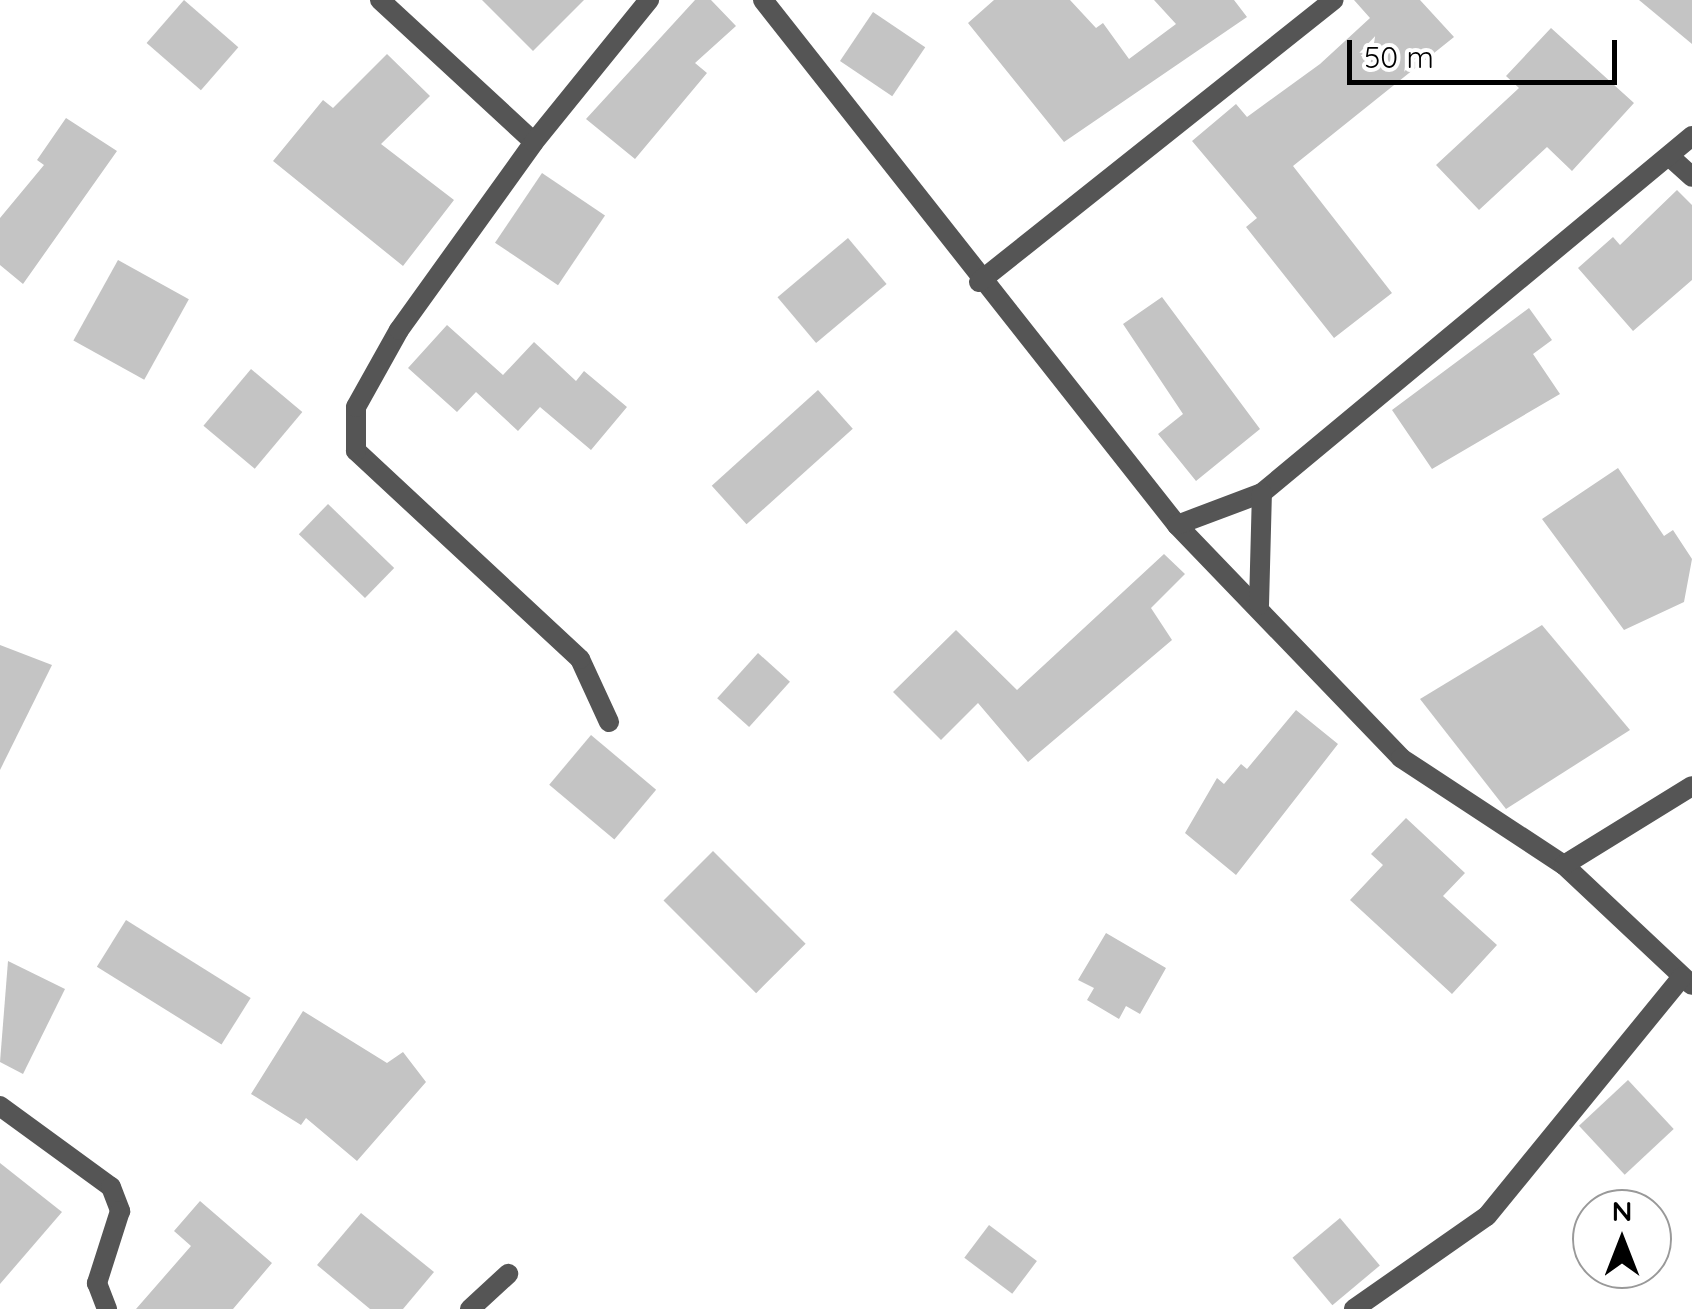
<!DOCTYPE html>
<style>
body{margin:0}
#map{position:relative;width:1692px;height:1309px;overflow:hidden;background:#fff;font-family:Quicksand,sans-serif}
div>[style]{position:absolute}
.building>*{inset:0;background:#c4c4c4;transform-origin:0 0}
.minor>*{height:20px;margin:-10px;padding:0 10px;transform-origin:10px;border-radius:10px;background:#555}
span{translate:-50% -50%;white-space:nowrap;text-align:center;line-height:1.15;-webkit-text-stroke:9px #fff;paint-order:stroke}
.north{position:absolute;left:1572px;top:1189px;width:100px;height:100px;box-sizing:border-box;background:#fff;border:2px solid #999;border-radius:50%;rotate:0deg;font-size:28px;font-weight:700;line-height:40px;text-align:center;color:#000}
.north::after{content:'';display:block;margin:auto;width:35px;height:45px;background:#000;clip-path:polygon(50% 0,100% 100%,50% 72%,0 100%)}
.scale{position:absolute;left:1347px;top:40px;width:270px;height:45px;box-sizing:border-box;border:5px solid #000;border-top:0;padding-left:12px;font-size:30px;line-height:35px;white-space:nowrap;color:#000;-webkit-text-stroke:8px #fff;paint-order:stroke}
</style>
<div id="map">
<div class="building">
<div style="left:184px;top:0;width:72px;height:57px;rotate:41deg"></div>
<div style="clip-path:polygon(482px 0,584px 0,533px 51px)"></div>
<div style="clip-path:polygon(695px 0,711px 0,736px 26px,695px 63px,707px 73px,635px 159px,586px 119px)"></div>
<div style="clip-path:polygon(994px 0,1070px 0,1096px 28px,1103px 23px,1129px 59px,1176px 24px,1154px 0,1234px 0,1247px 17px,1064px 142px,968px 23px)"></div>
<div style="clip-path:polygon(1354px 0,1420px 0,1454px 37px,1293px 166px,1392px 293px,1334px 338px,1246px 227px,1257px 218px,1192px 141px,1236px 104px,1247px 117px,1320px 64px,1370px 18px)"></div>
<div style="clip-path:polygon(1639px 0,1692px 0,1692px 44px)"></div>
<div style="left:873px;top:12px;width:63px;height:59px;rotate:34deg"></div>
<div style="clip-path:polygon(1551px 28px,1634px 103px,1572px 171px,1547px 147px,1479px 210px,1436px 165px,1519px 88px,1506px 76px)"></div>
<div style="clip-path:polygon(387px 54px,430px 96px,381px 144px,454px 200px,403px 266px,273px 161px,323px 100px,333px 108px)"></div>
<div style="clip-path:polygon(66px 118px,117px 151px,23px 284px,0 265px,0 218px,44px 165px,37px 160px)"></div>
<div style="left:542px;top:173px;width:76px;height:84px;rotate:34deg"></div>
<div style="clip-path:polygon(1677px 190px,1692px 205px,1692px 280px,1633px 331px,1578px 268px,1613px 237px,1620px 245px)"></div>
<div style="left:848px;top:238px;width:60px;height:92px;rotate:50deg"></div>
<div style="left:118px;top:260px;width:81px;height:92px;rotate:29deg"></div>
<div style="clip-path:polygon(1162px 297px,1260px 429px,1196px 481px,1158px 434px,1183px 414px,1123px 324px)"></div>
<div style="clip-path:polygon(1529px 308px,1552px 340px,1533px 354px,1560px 394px,1432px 469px,1392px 410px)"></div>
<div style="clip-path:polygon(447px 325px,503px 375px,534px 342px,576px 381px,584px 371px,627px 407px,591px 450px,540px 407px,518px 431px,476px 392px,457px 412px,408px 368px)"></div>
<div style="left:251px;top:369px;width:67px;height:74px;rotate:40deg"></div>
<div style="left:818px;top:390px;width:52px;height:143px;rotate:48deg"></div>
<div style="clip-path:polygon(1618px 468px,1664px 536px,1673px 530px,1692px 559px,1684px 602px,1624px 630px,1542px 519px)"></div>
<div style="left:328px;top:504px;width:92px;height:42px;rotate:44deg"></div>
<div style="clip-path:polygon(1164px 554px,1185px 574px,1151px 608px,1172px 640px,1028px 762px,978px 703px,941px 740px,893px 692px,956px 630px,1017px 690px)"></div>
<div style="clip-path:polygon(1542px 625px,1630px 730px,1506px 809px,1420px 699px)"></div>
<div style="clip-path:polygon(0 645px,52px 665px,0 770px)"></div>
<div style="left:758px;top:653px;width:43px;height:61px;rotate:42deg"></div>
<div style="clip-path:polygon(1296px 710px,1338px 744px,1236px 875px,1185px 833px,1217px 778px,1224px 784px,1241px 764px,1247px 769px)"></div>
<div style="left:591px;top:735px;width:85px;height:65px;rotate:40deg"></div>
<div style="clip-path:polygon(1406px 818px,1465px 873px,1443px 896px,1497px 945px,1452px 994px,1350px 900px,1383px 865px,1371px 854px)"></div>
<div style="left:713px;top:851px;width:131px;height:70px;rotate:45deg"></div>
<div style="left:126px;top:920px;width:147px;height:55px;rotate:32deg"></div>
<div style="clip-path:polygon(1106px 933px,1166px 968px,1140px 1014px,1126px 1006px,1119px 1019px,1087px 1000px,1094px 988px,1078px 980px)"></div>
<div style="clip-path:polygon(8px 961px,65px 989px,23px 1074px,0 1062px)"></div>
<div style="clip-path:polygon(303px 1011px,387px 1063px,403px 1052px,426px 1082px,357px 1161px,306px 1118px,301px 1125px,251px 1094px)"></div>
<div style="left:1628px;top:1080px;width:67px;height:67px;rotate:47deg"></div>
<div style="clip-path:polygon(0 1163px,62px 1212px,0 1284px)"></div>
<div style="clip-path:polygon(200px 1201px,272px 1263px,233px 1309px,136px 1309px,191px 1246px,174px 1231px)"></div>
<div style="clip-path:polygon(361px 1213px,434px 1272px,403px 1309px,370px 1309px,317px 1265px)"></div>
<div style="left:1340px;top:1218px;width:62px;height:62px;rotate:50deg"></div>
<div style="left:989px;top:1225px;width:60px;height:41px;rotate:37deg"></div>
</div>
<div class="minor">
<div style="left:380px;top:0;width:209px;rotate:42.7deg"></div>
<div style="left:763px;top:0;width:669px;rotate:51.74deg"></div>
<div style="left:1177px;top:525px;width:323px;rotate:46.1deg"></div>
<div style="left:1401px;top:758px;width:195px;rotate:33.3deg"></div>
<div style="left:1564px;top:865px;width:175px;rotate:43.2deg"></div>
<div style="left:1669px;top:156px;width:31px;rotate:42deg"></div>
<div style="left:979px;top:282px;width:453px;rotate:-38.5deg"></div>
<div style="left:1177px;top:525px;width:91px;rotate:-20.6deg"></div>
<div style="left:1262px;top:493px;width:559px;rotate:-39.7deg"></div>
<div style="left:1259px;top:605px;width:112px;rotate:-88.5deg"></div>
<div style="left:609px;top:722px;width:69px;rotate:-114.7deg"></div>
<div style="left:580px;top:659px;width:306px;rotate:-137.1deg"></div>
<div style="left:356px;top:451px;width:44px;rotate:-90deg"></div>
<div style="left:356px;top:407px;width:88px;rotate:-60.8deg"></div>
<div style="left:399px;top:330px;width:231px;rotate:-54.3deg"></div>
<div style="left:534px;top:142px;width:183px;rotate:-51deg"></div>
<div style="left:1564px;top:865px;width:150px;rotate:-31.7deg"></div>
<div style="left:0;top:1106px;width:137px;rotate:36.1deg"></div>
<div style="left:111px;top:1187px;width:26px;rotate:69deg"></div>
<div style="left:120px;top:1211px;width:76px;rotate:107.7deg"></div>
<div style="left:97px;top:1283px;width:28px;rotate:69deg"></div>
<div style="left:470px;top:1309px;width:52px;rotate:-42.6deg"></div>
<div style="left:1354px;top:1309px;width:162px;rotate:-35deg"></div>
<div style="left:1487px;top:1216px;width:308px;rotate:-50.8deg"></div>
</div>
<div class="north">N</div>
<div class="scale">50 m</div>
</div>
